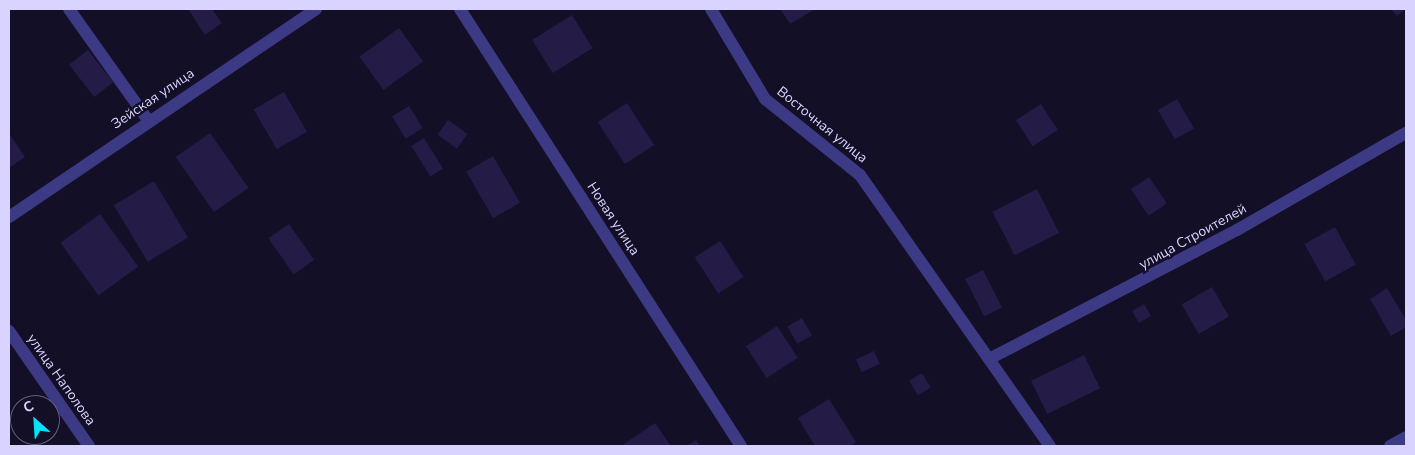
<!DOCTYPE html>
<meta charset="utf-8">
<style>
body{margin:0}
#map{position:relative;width:1415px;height:455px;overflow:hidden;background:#130f26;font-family:"Nunito Sans",sans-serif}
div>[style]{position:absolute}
.building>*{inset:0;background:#241b47;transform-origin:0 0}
.minor>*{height:12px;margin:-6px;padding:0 6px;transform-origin:6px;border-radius:6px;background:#3d3a85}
span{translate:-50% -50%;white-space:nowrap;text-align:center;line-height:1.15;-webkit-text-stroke:4.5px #130f26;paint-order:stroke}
.street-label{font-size:14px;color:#d9d4ff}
.frame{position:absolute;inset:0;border:10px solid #d9d4ff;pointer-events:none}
.north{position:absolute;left:10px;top:395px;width:50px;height:50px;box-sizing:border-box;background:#130f26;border:1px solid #625e7d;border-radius:50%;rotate:334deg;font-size:14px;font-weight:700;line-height:20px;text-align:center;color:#d9d4ff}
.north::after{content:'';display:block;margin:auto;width:18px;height:22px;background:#00e5ff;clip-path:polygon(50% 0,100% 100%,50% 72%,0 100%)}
</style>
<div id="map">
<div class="building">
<div style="clip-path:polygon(188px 9px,212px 9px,222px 23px,205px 35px)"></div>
<div style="clip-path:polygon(780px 9px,815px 9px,790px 24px)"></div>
<div style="clip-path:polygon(1391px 9px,1406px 9px,1397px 16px)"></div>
<div style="left:572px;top:15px;width:39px;height:47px;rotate:58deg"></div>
<div style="left:399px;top:28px;width:41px;height:49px;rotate:54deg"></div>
<div style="left:88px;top:50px;width:41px;height:24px;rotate:52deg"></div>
<div style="left:284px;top:92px;width:46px;height:35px;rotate:60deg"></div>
<div style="left:1177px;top:99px;width:34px;height:22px;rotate:60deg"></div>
<div style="left:627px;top:103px;width:50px;height:35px;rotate:57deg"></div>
<div style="left:1041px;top:104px;width:31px;height:30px;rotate:57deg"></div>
<div style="left:409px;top:106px;width:26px;height:20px;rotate:58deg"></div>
<div style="left:448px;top:120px;width:24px;height:18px;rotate:36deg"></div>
<div style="clip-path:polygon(9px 133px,25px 157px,9px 168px)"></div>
<div style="left:210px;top:133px;width:67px;height:42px;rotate:55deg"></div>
<div style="left:424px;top:138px;width:36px;height:15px;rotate:58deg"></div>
<div style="left:493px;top:156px;width:54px;height:31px;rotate:60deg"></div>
<div style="left:1149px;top:177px;width:32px;height:22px;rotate:56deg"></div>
<div style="left:154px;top:181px;width:66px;height:47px;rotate:59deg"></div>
<div style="left:1037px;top:189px;width:49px;height:50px;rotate:63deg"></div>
<div style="left:100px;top:214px;width:65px;height:49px;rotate:54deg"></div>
<div style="left:289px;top:224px;width:44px;height:25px;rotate:55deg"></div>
<div style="left:1335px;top:227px;width:43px;height:35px;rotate:61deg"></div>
<div style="left:720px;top:241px;width:43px;height:30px;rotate:57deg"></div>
<div style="left:983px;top:270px;width:42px;height:20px;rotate:63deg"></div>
<div style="left:1212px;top:287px;width:34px;height:35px;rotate:60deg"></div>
<div style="clip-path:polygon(1387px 288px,1406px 320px,1406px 327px,1391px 336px,1370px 299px)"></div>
<div style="left:1144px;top:304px;width:14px;height:14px;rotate:60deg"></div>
<div style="left:802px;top:318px;width:20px;height:17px;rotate:60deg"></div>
<div style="left:777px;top:326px;width:38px;height:37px;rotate:57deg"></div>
<div style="left:874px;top:351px;width:14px;height:20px;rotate:65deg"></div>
<div style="left:1084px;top:355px;width:37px;height:59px;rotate:64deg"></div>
<div style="left:922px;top:373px;width:17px;height:15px;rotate:59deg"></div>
<div style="clip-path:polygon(829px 399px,856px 442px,850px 446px,815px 446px,798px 418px)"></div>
<div style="clip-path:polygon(655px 423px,671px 446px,625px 446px,624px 444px)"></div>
<div style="clip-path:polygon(696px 440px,700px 446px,686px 446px)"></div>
</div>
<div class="minor">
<div style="left:69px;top:9px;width:136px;rotate:54.6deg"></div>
<div style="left:460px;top:9px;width:520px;rotate:57.26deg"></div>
<div style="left:711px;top:9px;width:105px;rotate:59deg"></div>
<div style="left:765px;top:99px;width:122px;rotate:38.7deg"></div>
<div style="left:860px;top:175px;width:331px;rotate:55deg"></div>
<div style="left:9px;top:217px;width:371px;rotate:-34.1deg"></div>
<div style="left:9px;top:331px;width:140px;rotate:55.2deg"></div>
<div style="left:989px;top:359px;width:280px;rotate:-27.5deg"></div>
<div style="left:1237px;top:230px;width:195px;rotate:-29.9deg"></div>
<div style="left:1390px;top:446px;width:18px;rotate:-29deg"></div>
</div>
<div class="street-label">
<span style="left:153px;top:99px;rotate:-34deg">Зейская улица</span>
<span style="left:822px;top:125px;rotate:39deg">Восточная улица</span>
<span style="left:613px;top:219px;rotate:57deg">Новая улица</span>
<span style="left:1193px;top:237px;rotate:-29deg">улица Строителей</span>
<span style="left:61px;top:380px;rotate:55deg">улица Наполова</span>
</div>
<div class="frame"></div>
<div class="north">С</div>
</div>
